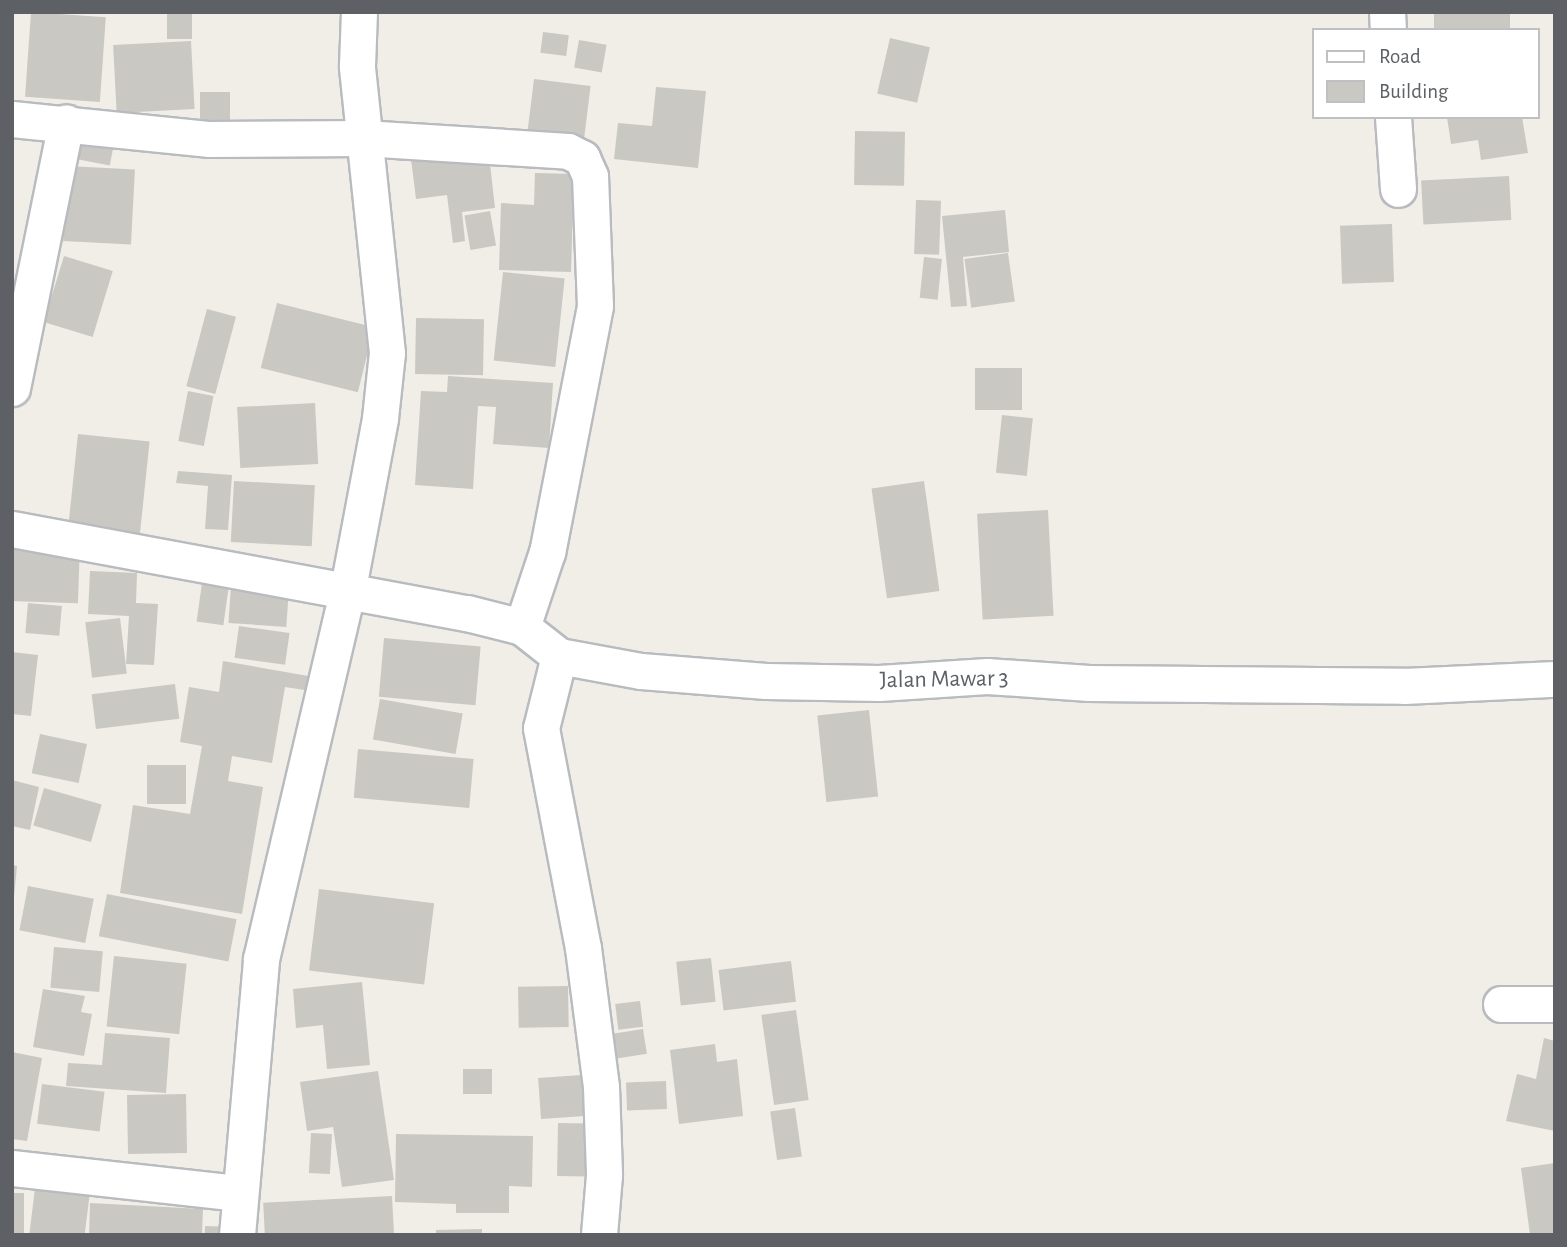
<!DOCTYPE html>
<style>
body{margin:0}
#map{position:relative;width:1567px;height:1247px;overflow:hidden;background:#f0eee6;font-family:"Alegreya Sans",sans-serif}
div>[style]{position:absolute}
.building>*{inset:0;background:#cac8c3;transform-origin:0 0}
.roads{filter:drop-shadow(2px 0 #b8bbbf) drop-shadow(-2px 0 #b8bbbf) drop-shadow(0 2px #b8bbbf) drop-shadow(0 -2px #b8bbbf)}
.street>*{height:35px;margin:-17.5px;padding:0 17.5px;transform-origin:17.5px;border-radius:17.5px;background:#fff}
span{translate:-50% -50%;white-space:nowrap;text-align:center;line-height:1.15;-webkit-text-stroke:5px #fff;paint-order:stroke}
.street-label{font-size:24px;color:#5d6166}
.frame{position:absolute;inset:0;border:14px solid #5d6166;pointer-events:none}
.legend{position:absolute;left:1312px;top:28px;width:228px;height:91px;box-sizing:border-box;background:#fff;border:2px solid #bec0c2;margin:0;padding:9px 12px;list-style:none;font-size:21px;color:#5d6166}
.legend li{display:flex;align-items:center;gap:14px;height:35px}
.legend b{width:35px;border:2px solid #bec0c2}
</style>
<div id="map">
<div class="building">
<div style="left:31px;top:12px;width:75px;height:85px;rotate:4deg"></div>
<div style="left:167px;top:12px;width:25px;height:27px"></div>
<div style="left:1434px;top:12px;width:76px;height:18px"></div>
<div style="left:543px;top:32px;width:26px;height:21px;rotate:7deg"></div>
<div style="left:890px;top:38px;width:41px;height:57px;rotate:13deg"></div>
<div style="left:579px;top:40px;width:28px;height:28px;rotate:10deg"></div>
<div style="left:191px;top:41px;width:68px;height:78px;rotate:87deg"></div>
<div style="left:534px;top:79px;width:57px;height:53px;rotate:7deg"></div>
<div style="clip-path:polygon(656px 87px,706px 91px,698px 168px,614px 159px,618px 123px,652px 126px)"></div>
<div style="left:200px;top:92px;width:30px;height:40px"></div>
<div style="clip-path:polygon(1447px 117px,1522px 117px,1528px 153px,1481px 160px,1478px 140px,1451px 144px)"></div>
<div style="left:79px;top:130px;width:37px;height:29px;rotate:11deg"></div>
<div style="left:855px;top:131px;width:50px;height:54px;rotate:1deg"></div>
<div style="clip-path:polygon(410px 151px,489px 155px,495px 208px,462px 212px,465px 241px,453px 243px,447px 195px,416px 199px)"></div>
<div style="left:67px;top:166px;width:68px;height:75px;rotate:3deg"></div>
<div style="clip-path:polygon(535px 173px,574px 174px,571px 272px,499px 270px,501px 203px,534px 205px)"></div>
<div style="left:1509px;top:176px;width:44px;height:88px;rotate:87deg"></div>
<div style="left:916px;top:200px;width:25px;height:54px;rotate:2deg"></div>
<div style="clip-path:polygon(1005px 210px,1009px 252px,963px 257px,967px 306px,951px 307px,942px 216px)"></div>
<div style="left:490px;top:211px;width:35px;height:26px;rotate:80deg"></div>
<div style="left:1392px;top:224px;width:58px;height:52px;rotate:88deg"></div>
<div style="left:1008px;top:253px;width:49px;height:44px;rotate:82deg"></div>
<div style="left:64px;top:256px;width:51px;height:69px;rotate:17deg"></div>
<div style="left:924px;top:257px;width:18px;height:41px;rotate:6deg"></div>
<div style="left:503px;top:272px;width:62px;height:89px;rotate:6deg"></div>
<div style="left:277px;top:303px;width:100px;height:67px;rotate:14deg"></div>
<div style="left:207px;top:309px;width:30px;height:80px;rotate:15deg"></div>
<div style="left:416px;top:318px;width:68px;height:56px;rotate:1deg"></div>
<div style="left:975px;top:368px;width:47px;height:42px"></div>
<div style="clip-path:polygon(448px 376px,553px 383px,549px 448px,493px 444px,496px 407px,478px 406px,473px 489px,415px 485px,421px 391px,447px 392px)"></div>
<div style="left:188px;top:391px;width:26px;height:51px;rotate:11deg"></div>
<div style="left:315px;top:403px;width:61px;height:78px;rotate:87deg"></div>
<div style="left:1002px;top:415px;width:31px;height:58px;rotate:6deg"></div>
<div style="left:78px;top:434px;width:72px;height:104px;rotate:6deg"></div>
<div style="clip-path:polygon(178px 471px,232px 475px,228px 530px,205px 529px,208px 486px,176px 483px)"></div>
<div style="left:234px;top:481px;width:81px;height:61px;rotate:3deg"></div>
<div style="left:924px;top:481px;width:111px;height:53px;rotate:82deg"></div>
<div style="left:1048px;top:510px;width:106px;height:71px;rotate:87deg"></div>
<div style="left:12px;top:543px;width:68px;height:58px;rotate:2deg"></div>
<div style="clip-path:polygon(90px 571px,137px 573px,136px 603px,158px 604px,154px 665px,126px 664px,129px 616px,88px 614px)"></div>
<div style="left:203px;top:576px;width:27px;height:46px;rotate:8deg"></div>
<div style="left:231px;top:586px;width:58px;height:37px;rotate:4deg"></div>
<div style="left:28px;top:603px;width:34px;height:30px;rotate:5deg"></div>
<div style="left:120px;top:618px;width:56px;height:35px;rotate:83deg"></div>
<div style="left:239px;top:626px;width:51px;height:32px;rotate:8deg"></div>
<div style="left:384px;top:638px;width:97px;height:59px;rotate:5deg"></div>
<div style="clip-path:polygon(12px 652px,38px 655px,31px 716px,12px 714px)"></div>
<div style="clip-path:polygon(223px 661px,314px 677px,311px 691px,285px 687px,272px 763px,232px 756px,228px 781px,263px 787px,242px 914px,120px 893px,133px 805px,190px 814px,202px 746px,180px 742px,189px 687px,219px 692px)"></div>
<div style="left:175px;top:684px;width:35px;height:84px;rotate:83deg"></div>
<div style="left:380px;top:699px;width:84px;height:41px;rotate:10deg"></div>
<div style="left:869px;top:710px;width:87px;height:52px;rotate:84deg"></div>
<div style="left:40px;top:734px;width:48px;height:40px;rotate:12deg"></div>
<div style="left:358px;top:749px;width:116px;height:49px;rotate:5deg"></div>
<div style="left:147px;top:765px;width:39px;height:39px"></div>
<div style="clip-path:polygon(12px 780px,39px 787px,30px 830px,12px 826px)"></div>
<div style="left:44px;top:788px;width:60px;height:39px;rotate:16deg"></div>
<div style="clip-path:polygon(12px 865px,17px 866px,14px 897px,12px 897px)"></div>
<div style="left:28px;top:886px;width:67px;height:45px;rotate:11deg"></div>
<div style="left:319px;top:889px;width:116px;height:82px;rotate:7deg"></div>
<div style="left:107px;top:894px;width:132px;height:43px;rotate:11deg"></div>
<div style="left:54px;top:947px;width:49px;height:41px;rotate:5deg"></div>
<div style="left:114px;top:956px;width:73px;height:71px;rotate:6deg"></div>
<div style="left:711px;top:958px;width:44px;height:35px;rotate:84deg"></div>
<div style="left:791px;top:961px;width:41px;height:73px;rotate:83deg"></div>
<div style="clip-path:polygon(362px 982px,370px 1065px,327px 1069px,323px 1025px,296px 1028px,293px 989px)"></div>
<div style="left:568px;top:986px;width:41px;height:50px;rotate:89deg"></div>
<div style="clip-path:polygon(43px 989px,85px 996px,81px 1012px,92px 1014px,84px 1056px,33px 1047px)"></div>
<div style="left:640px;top:1001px;width:26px;height:25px;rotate:83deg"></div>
<div style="left:796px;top:1010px;width:91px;height:35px;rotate:82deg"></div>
<div style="left:643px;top:1029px;width:25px;height:42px;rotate:81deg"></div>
<div style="clip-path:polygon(105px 1033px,170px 1038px,166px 1093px,66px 1086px,68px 1063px,102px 1065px)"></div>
<div style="clip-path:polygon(1544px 1038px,1555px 1041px,1555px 1131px,1506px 1121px,1517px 1074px,1536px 1079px)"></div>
<div style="clip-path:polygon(715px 1044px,717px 1062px,737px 1059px,743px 1116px,679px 1124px,670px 1050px)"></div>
<div style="clip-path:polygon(12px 1052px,42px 1058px,27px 1141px,12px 1139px)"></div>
<div style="left:463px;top:1069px;width:29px;height:25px"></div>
<div style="clip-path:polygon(378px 1071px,394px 1180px,342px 1187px,333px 1127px,307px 1131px,300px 1082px)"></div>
<div style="left:596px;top:1074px;width:41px;height:58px;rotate:86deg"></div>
<div style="left:666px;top:1081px;width:28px;height:40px;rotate:88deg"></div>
<div style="left:42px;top:1084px;width:63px;height:40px;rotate:7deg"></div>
<div style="left:186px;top:1094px;width:59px;height:59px;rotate:89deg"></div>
<div style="left:795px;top:1108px;width:49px;height:25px;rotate:82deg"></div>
<div style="left:558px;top:1123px;width:43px;height:53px;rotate:1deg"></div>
<div style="left:311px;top:1133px;width:21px;height:40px;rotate:3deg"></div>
<div style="clip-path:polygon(396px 1134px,533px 1136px,532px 1187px,509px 1186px,509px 1213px,456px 1213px,456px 1204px,395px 1202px)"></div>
<div style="clip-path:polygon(1555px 1163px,1555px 1235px,1530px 1235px,1521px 1168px)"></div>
<div style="left:36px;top:1180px;width:55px;height:55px;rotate:7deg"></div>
<div style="left:12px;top:1193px;width:12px;height:42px"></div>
<div style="left:392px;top:1196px;width:39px;height:129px;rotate:87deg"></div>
<div style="clip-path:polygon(90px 1203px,203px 1209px,202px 1235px,89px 1235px)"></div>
<div style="left:205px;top:1226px;width:23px;height:9px;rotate:2deg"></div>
<div style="clip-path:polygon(482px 1229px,482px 1235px,436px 1235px,436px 1230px)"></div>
</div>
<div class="roads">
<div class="street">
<div style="left:1387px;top:12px;width:18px;rotate:87deg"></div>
<div style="left:1393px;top:117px;width:72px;rotate:86deg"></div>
<div style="left:12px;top:119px;width:199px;rotate:5.8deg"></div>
<div style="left:210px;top:139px;width:153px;rotate:-0.4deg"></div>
<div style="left:363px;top:138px;width:205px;rotate:3.6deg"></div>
<div style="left:568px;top:151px;width:16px;rotate:27deg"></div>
<div style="left:582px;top:158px;width:20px;rotate:66deg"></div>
<div style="left:590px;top:176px;width:130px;rotate:87.8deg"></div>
<div style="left:595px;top:306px;width:251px;rotate:101deg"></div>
<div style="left:547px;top:552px;width:79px;rotate:108.4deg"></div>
<div style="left:12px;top:388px;width:271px;rotate:-78.5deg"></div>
<div style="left:12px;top:529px;width:463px;rotate:10.5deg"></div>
<div style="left:467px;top:613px;width:57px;rotate:14.3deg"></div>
<div style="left:522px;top:627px;width:47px;rotate:38.1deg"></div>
<div style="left:559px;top:656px;width:83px;rotate:10.4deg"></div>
<div style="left:641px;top:671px;width:125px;rotate:4.6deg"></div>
<div style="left:766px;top:681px;width:113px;rotate:1deg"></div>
<div style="left:879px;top:683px;width:108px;rotate:-3.7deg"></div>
<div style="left:987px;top:676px;width:102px;rotate:3.9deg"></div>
<div style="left:1089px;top:683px;width:315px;rotate:0.5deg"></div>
<div style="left:1404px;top:686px;width:151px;rotate:-2.7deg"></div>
<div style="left:559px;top:656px;width:74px;rotate:104deg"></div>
<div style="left:541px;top:728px;width:224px;rotate:79.2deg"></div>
<div style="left:583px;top:948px;width:140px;rotate:82.6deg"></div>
<div style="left:601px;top:1087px;width:88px;rotate:88deg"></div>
<div style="left:604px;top:1175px;width:60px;rotate:94.8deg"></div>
<div style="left:1501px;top:1004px;width:54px"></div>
<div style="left:12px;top:1168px;width:227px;rotate:6.3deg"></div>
<div style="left:237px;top:1235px;width:277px;rotate:-85deg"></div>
<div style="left:261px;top:959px;width:381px;rotate:-76.8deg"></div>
<div style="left:348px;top:588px;width:173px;rotate:-79.3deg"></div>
<div style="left:380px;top:418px;width:65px;rotate:-83.9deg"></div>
<div style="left:387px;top:353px;width:289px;rotate:-96deg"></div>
<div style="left:357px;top:66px;width:54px;rotate:-87.9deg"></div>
</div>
</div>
<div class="street-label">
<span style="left:944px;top:680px;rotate:-1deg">Jalan Mawar 3</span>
</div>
<div class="frame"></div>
<ul class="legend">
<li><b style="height:9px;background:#fff"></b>Road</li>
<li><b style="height:19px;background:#cac8c3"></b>Building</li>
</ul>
</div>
